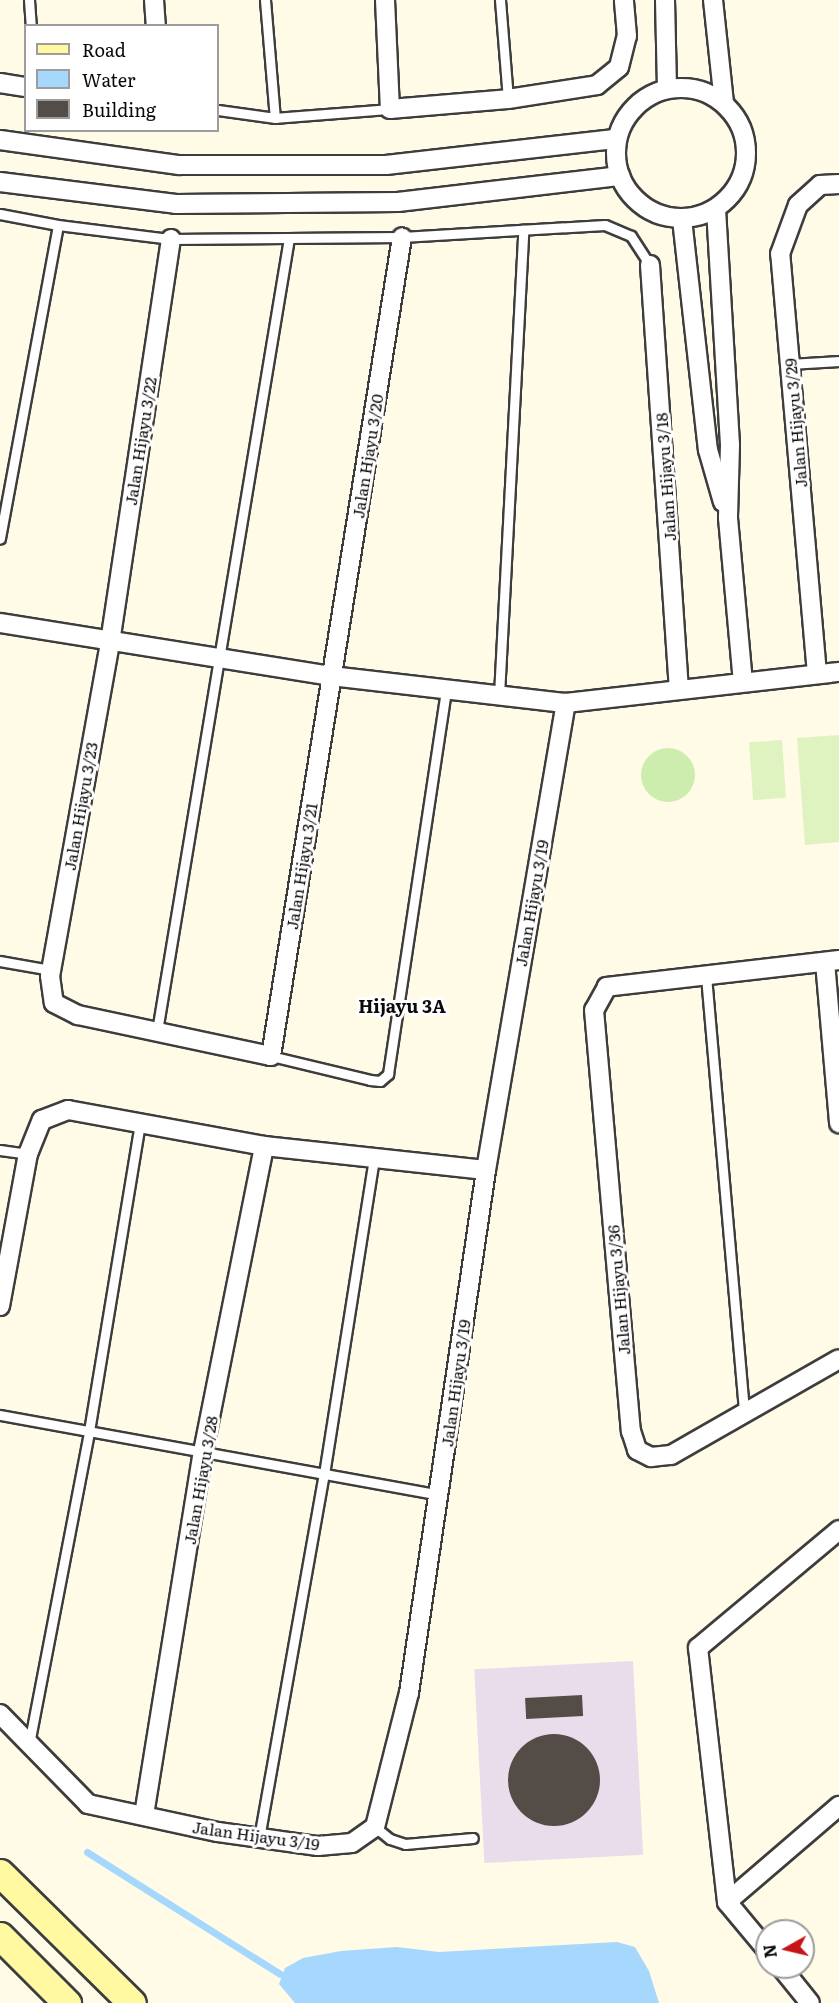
<!DOCTYPE html>
<style>
body{margin:0}
#map{position:relative;width:839px;height:2003px;overflow:hidden;background:#fffbe7;font-family:Literata,serif}
div>[style]{position:absolute}
.industrial>*{inset:0;background:#eaddeb;transform-origin:0 0}
.green>*{inset:0;background:#ccedad}
.round{border-radius:50%}
.pitch>*{inset:0;background:#dff3c0;transform-origin:0 0}
.water>*{inset:0;background:#a6d8fd}
.stream>*{height:7px;margin:-3.5px;padding:0 3.5px;transform-origin:3.5px;border-radius:3.5px;background:#a6d8fd}
.building>*{inset:0;background:#544c46;transform-origin:0 0}
.roads{filter:drop-shadow(2px 0 #3d3d3d) drop-shadow(-2px 0 #3d3d3d) drop-shadow(0 2px #3d3d3d) drop-shadow(0 -2px #3d3d3d)}
.lane>*{height:9px;margin:-4.5px;padding:0 4.5px;transform-origin:4.5px;border-radius:4.5px;background:#fff}
.street>*{height:18px;margin:-9px;padding:0 9px;transform-origin:9px;border-radius:9px;background:#fff}
.street>.ring{margin:-9px;padding:0;box-sizing:content-box;background:none;border:18px solid #fff;border-radius:50%}
.secondary>*{height:27px;margin:-13.5px;padding:0 13.5px;transform-origin:13.5px;border-radius:13.5px;background:#fff9a2}
span{translate:-50% -50%;white-space:nowrap;text-align:center;line-height:1.15;-webkit-text-stroke:6px #fff;paint-order:stroke}
.street-label{font-size:16px;color:#0a0a0a}
.neighbourhood-label{font-size:18px;color:#0a0a0a;font-weight:700}
.legend{position:absolute;left:24px;top:24px;width:195px;height:108px;box-sizing:border-box;background:#fff;border:2px solid #9d9d9d;margin:0;padding:8px 10px;list-style:none;font-size:18px;color:#0a0a0a}
.legend li{display:flex;align-items:center;gap:12px;height:30px}
.legend b{width:30px;border:2px solid #9d9d9d}
.north{position:absolute;left:755px;top:1919px;width:60px;height:60px;box-sizing:border-box;background:#fff;border:2px solid #9d9d9d;border-radius:50%;rotate:262deg;font-size:16px;font-weight:700;line-height:24px;text-align:center;color:#0a0a0a}
.north::after{content:'';display:block;margin:auto;width:21px;height:27px;background:#c71516;clip-path:polygon(50% 0,100% 100%,50% 72%,0 100%)}
</style>
<div id="map">
<div class="industrial">
<div style="left:633px;top:1661px;width:194px;height:159px;rotate:87deg"></div>
</div>
<div class="green">
<div class="round" style="left:641px;top:748px;width:54px;height:54px"></div>
</div>
<div class="pitch">
<div style="clip-path:polygon(839px 735px,839px 842px,805px 845px,797px 738px)"></div>
<div style="left:782px;top:740px;width:58px;height:33px;rotate:86deg"></div>
</div>
<div class="water">
<div style="clip-path:polygon(617px 1942px,635px 1947px,649px 1971px,659px 2003px,295px 2003px,279px 1984px,285px 1968px,303px 1958px,341px 1951px,397px 1947px,439px 1952px)"></div>
</div>
<div class="stream">
<div style="left:87px;top:1852px;width:228px;rotate:32.3deg"></div>
</div>
<div class="building">
<div style="left:582px;top:1695px;width:21px;height:57px;rotate:87deg"></div>
<div class="round" style="left:508px;top:1734px;width:92px;height:92px"></div>
</div>
<div class="roads">
<div class="lane">
<div style="left:29px;top:0;width:26px;rotate:86deg"></div>
<div style="left:265px;top:0;width:118px;rotate:85.2deg"></div>
<div style="left:500px;top:0;width:99px;rotate:85.4deg"></div>
<div style="left:218px;top:110px;width:58px;rotate:8deg"></div>
<div style="left:275px;top:118px;width:115px;rotate:-4.5deg"></div>
<div style="left:0;top:214px;width:59px;rotate:10.7deg"></div>
<div style="left:58px;top:225px;width:319px;rotate:100.5deg"></div>
<div style="left:58px;top:225px;width:114px;rotate:7.1deg"></div>
<div style="left:171px;top:239px;width:231px;rotate:-0.5deg"></div>
<div style="left:402px;top:237px;width:203px;rotate:-3.4deg"></div>
<div style="left:605px;top:225px;width:28px;rotate:23deg"></div>
<div style="left:631px;top:236px;width:35px;rotate:57deg"></div>
<div style="left:790px;top:364px;width:49px;rotate:-3.5deg"></div>
<div style="left:499px;top:695px;width:466px;rotate:-87deg"></div>
<div style="left:0;top:961px;width:52px;rotate:10deg"></div>
<div style="left:706px;top:976px;width:439px;rotate:85deg"></div>
<div style="left:157px;top:1031px;width:804px;rotate:-80.55deg"></div>
<div style="left:271px;top:1056px;width:102px;rotate:13.6deg"></div>
<div style="left:370px;top:1080px;width:10px;rotate:6deg"></div>
<div style="left:380px;top:1081px;width:11px;rotate:-41deg"></div>
<div style="left:388px;top:1074px;width:389px;rotate:-81.4deg"></div>
<div style="left:0;top:1150px;width:28px;rotate:8deg"></div>
<div style="left:0;top:1415px;width:446px;rotate:10.3deg"></div>
<div style="left:29px;top:1744px;width:319px;rotate:-79.1deg"></div>
<div style="left:89px;top:1431px;width:311px;rotate:-80.6deg"></div>
<div style="left:375px;top:1827px;width:19px;rotate:39deg"></div>
<div style="left:390px;top:1839px;width:16px;rotate:18deg"></div>
<div style="left:405px;top:1844px;width:68px;rotate:-5deg"></div>
<div style="left:259px;top:1838px;width:370px;rotate:-79.9deg"></div>
<div style="left:324px;top:1474px;width:320px;rotate:-81deg"></div>
</div>
<div class="street">
<div style="left:154px;top:0;width:26px;rotate:86deg"></div>
<div style="left:385px;top:0;width:109px;rotate:87.4deg"></div>
<div style="left:390px;top:109px;width:118px;rotate:-4.8deg"></div>
<div style="left:508px;top:99px;width:90px;rotate:-8.9deg"></div>
<div style="left:597px;top:85px;width:28px;rotate:-39deg"></div>
<div style="left:619px;top:67px;width:32px;rotate:-76deg"></div>
<div style="left:627px;top:36px;width:36px;rotate:-95deg"></div>
<div style="left:665px;top:0;width:88px;rotate:88.7deg"></div>
<div style="left:713px;top:0;width:104px;rotate:83.9deg"></div>
<div style="left:0;top:83px;width:26px;rotate:9deg"></div>
<div class="ring" style="left:616px;top:88px;width:112px;height:112px"></div>
<div style="left:0;top:140px;width:181px;rotate:8deg"></div>
<div style="left:179px;top:165px;width:207px"></div>
<div style="left:386px;top:165px;width:230px;rotate:-6.5deg"></div>
<div style="left:0;top:182px;width:177px;rotate:7.1deg"></div>
<div style="left:176px;top:204px;width:222px;rotate:-0.5deg"></div>
<div style="left:398px;top:202px;width:224px;rotate:-6.7deg"></div>
<div style="left:716px;top:209px;width:236px;rotate:86.6deg"></div>
<div style="left:730px;top:445px;width:73px;rotate:91.6deg"></div>
<div style="left:728px;top:518px;width:165px;rotate:84.8deg"></div>
<div style="left:682px;top:219px;width:232px;rotate:83.6deg"></div>
<div style="left:708px;top:450px;width:54px;rotate:73.9deg"></div>
<div style="left:171px;top:239px;width:409px;rotate:98.6deg"></div>
<div style="left:110px;top:643px;width:338px;rotate:100.2deg"></div>
<div style="left:50px;top:976px;width:27px;rotate:82deg"></div>
<div style="left:54px;top:1003px;width:27px;rotate:27deg"></div>
<div style="left:78px;top:1015px;width:197px;rotate:12deg"></div>
<div style="left:271px;top:1056px;width:829px;rotate:-80.91deg"></div>
<div style="left:650px;top:265px;width:426px;rotate:86.1deg"></div>
<div style="left:0;top:623px;width:335px;rotate:9.1deg"></div>
<div style="left:331px;top:676px;width:237px;rotate:6.6deg"></div>
<div style="left:566px;top:703px;width:275px;rotate:-6.5deg"></div>
<div style="left:817px;top:674px;width:422px;rotate:-95deg"></div>
<div style="left:780px;top:254px;width:52px;rotate:-69.8deg"></div>
<div style="left:798px;top:205px;width:30px;rotate:-42deg"></div>
<div style="left:820px;top:185px;width:19px;rotate:-3deg"></div>
<div style="left:839px;top:960px;width:234px;rotate:173.4deg"></div>
<div style="left:607px;top:987px;width:26px;rotate:119deg"></div>
<div style="left:594px;top:1010px;width:423px;rotate:85deg"></div>
<div style="left:631px;top:1431px;width:20px;rotate:72deg"></div>
<div style="left:637px;top:1450px;width:16px;rotate:27deg"></div>
<div style="left:651px;top:1457px;width:20px;rotate:-6deg"></div>
<div style="left:671px;top:1455px;width:193px;rotate:-29.7deg"></div>
<div style="left:825px;top:962px;width:162px;rotate:85deg"></div>
<div style="left:0;top:1306px;width:155px;rotate:-79.6deg"></div>
<div style="left:28px;top:1154px;width:37px;rotate:-68deg"></div>
<div style="left:42px;top:1120px;width:28px;rotate:-21deg"></div>
<div style="left:68px;top:1110px;width:199px;rotate:10.4deg"></div>
<div style="left:264px;top:1146px;width:223px;rotate:6.2deg"></div>
<div style="left:0;top:1714px;width:126px;rotate:45.6deg"></div>
<div style="left:88px;top:1804px;width:133px;rotate:12.2deg"></div>
<div style="left:218px;top:1832px;width:101px;rotate:8deg"></div>
<div style="left:318px;top:1846px;width:34px;rotate:-5deg"></div>
<div style="left:352px;top:1843px;width:28px;rotate:-35deg"></div>
<div style="left:375px;top:1827px;width:138px;rotate:-75.8deg"></div>
<div style="left:409px;top:1693px;width:529px;rotate:-81.62deg"></div>
<div style="left:486px;top:1170px;width:474px;rotate:-80.3deg"></div>
<div style="left:144px;top:1815px;width:368px;rotate:-80.8deg"></div>
<div style="left:203px;top:1452px;width:312px;rotate:-78.7deg"></div>
<div style="left:727px;top:1902px;width:148px;rotate:-40.6deg"></div>
<div style="left:767px;top:1950px;width:62px;rotate:-129.8deg"></div>
<div style="left:727px;top:1902px;width:256px;rotate:-96.5deg"></div>
<div style="left:698px;top:1648px;width:184px;rotate:-39.9deg"></div>
<div style="left:781px;top:1967px;width:46px;rotate:51.1deg"></div>
</div>
<div class="secondary">
<div style="left:0;top:1873px;width:185px;rotate:44.6deg"></div>
<div style="left:0;top:1936px;width:95px;rotate:45deg"></div>
</div>
</div>
<div class="street-label">
<span style="left:795px;top:423px;rotate:-95deg">Jalan Hijayu 3/29</span>
<span style="left:140px;top:441px;rotate:-81deg">Jalan Hijayu 3/22</span>
<span style="left:367px;top:456px;rotate:-81deg">Jalan Hjayu 3/20</span>
<span style="left:665px;top:477px;rotate:-94deg">Jalan Hijayu 3/18</span>
<span style="left:80px;top:806px;rotate:-80deg">Jalan Hijayu 3/23</span>
<span style="left:301px;top:866px;rotate:-81deg">Jalan Hijayu 3/21</span>
<span style="left:531px;top:903px;rotate:-80deg">Jalan Hijayu 3/19</span>
<span style="left:618px;top:1290px;rotate:-95deg">Jalan Hijayu 3/36</span>
<span style="left:455px;top:1383px;rotate:-82deg">Jalan Hijayu 3/19</span>
<span style="left:200px;top:1480px;rotate:-80deg">Jalan Hijayu 3/28</span>
<span style="left:256px;top:1835px;rotate:8deg">Jalan Hijayu 3/19</span>
</div>
<div class="neighbourhood-label">
<span style="left:402px;top:1006px">Hijayu 3A</span>
</div>
<ul class="legend">
<li><b style="height:8px;background:#fff9a2"></b>Road</li>
<li><b style="height:16px;background:#a6d8fd"></b>Water</li>
<li><b style="height:16px;background:#544c46"></b>Building</li>
</ul>
<div class="north">N</div>
</div>
